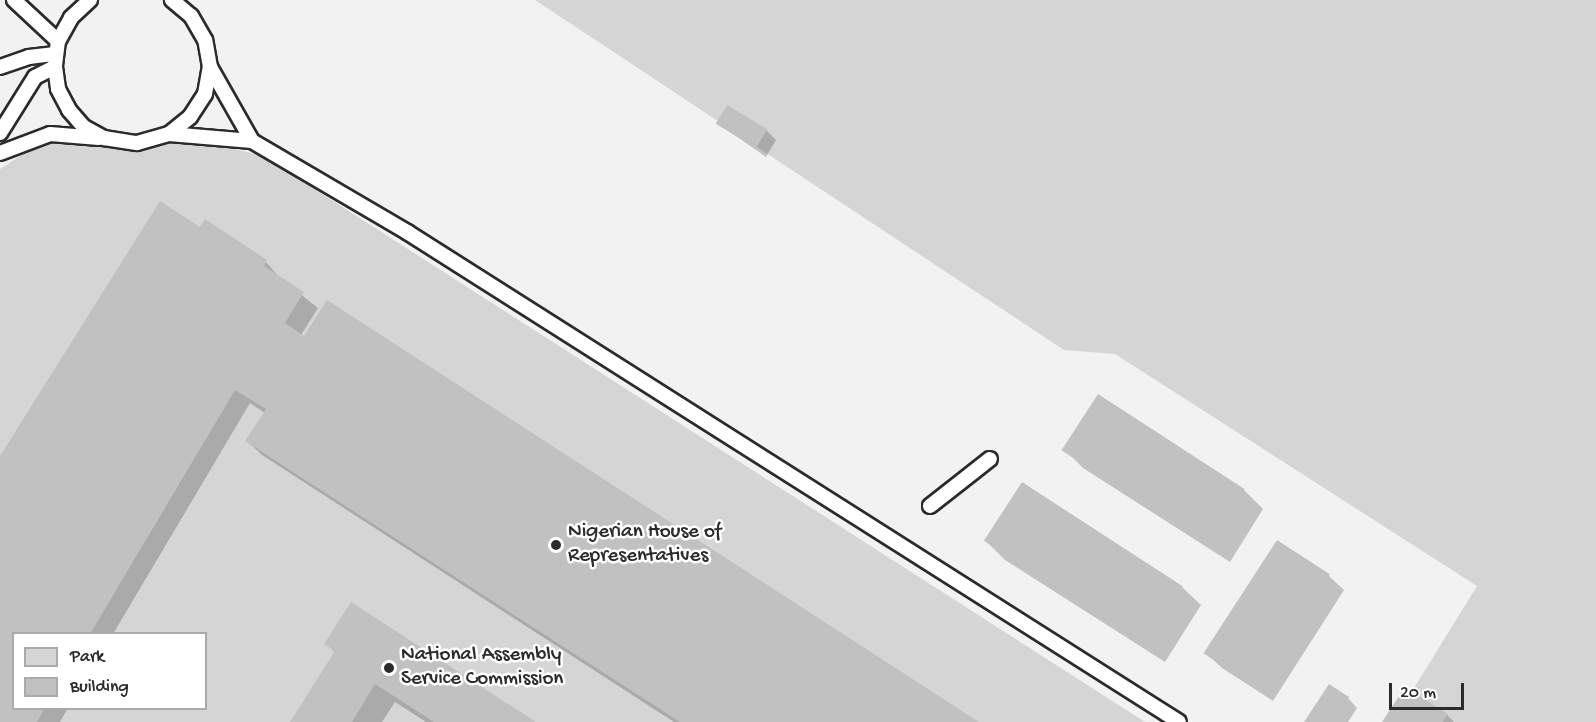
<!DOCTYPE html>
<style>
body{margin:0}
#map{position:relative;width:1596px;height:722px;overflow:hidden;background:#f2f2f2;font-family:"Gochi Hand",sans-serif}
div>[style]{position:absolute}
.green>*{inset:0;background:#d5d5d5}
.shadow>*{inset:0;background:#0003}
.building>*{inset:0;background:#c1c1c1;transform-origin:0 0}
.roads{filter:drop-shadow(2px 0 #2b2b2b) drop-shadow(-2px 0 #2b2b2b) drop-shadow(0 2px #2b2b2b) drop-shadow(0 -2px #2b2b2b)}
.lane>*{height:14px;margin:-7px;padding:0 7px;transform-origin:7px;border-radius:7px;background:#fff}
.dots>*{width:16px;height:16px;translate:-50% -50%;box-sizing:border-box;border:3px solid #fff;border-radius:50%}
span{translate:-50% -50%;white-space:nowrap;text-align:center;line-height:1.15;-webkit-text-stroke:5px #fff;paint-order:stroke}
.poi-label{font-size:21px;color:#2b2b2b}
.left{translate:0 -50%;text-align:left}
.legend{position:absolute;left:12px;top:632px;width:195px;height:78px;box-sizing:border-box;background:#fff;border:2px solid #aaa;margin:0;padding:8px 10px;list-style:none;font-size:18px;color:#2b2b2b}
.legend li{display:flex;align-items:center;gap:12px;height:30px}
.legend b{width:30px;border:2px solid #aaa}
.scale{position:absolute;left:1389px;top:683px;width:75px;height:27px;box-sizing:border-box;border:3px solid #2b2b2b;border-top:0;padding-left:8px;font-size:18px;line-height:21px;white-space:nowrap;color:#2b2b2b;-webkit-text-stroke:4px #fff;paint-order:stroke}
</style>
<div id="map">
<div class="green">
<div style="clip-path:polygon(535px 0,1596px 0,1596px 722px,1393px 722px,1477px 586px,1115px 354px,1064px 350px)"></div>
<div style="clip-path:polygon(evenodd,201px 140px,263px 156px,1145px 722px,0 722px,0 169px,40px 143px,201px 140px,14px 634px,206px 634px,206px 708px,14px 708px,14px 634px)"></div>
</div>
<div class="shadow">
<div style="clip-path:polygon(717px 123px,766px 130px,776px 140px,766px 157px)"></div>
<div style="clip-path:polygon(205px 221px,266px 262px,280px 278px,318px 308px,301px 335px,977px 722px,674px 722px,262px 455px,247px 441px,265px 413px,250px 403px,113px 634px,14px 634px,14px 708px,68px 708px,60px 722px,0 722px,0 459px)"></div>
<div style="clip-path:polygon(1098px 397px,1245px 491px,1263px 509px,1230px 562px,1083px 468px,1064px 449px)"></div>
<div style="clip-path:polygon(986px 541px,1182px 587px,1201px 605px,1165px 662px,1005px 560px)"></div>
<div style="clip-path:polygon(1278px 542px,1329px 576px,1344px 590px,1273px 701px,1222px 668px,1207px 654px)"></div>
<div style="clip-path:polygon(326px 644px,533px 722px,426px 722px,395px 702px,382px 722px,292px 722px,336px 653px)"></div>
<div style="clip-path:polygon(1405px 689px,1447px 715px,1454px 722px,1384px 722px)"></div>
<div style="clip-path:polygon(1348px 698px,1357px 708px,1348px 722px,1306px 722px)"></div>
</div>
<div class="building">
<div style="left:727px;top:105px;width:47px;height:22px;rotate:31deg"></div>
<div style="clip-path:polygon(160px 201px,200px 227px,205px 219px,267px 260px,264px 266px,304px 292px,285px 323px,304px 336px,327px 300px,979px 722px,680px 722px,245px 441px,266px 409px,235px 390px,90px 634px,14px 634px,14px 708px,45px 708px,37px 722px,0 722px,0 456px)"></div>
<div style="left:1098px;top:394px;width:175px;height:67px;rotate:33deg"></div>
<div style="left:1022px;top:482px;width:192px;height:70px;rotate:33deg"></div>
<div style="left:1277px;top:540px;width:63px;height:135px;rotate:33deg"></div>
<div style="clip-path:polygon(351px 602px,536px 722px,434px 722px,375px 684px,352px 722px,290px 722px,335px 651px,324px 644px)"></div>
<div style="clip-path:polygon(1329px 684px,1349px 697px,1332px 722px,1304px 722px)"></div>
<div style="clip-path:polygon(1405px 687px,1448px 714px,1443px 722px,1382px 722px)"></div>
</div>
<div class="roads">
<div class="lane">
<div style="left:14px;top:0;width:60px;rotate:43deg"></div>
<div style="left:90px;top:0;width:26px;rotate:137deg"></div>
<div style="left:71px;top:18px;width:26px;rotate:119deg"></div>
<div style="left:58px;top:41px;width:26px;rotate:97deg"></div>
<div style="left:55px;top:67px;width:22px;rotate:82deg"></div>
<div style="left:58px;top:89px;width:24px;rotate:62deg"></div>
<div style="left:69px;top:110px;width:23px;rotate:49deg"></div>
<div style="left:84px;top:127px;width:23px;rotate:29deg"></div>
<div style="left:104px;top:138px;width:33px;rotate:9deg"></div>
<div style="left:137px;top:143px;width:33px;rotate:-16deg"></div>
<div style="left:169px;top:134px;width:27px;rotate:-39deg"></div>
<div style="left:190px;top:117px;width:27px;rotate:-57deg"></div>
<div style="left:205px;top:94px;width:27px;rotate:-80deg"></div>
<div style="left:210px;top:67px;width:27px;rotate:-100deg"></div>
<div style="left:205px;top:40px;width:28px;rotate:-120deg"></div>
<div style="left:191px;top:16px;width:25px;rotate:-140deg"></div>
<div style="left:0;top:67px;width:31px;rotate:-19deg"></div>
<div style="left:29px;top:57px;width:26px;rotate:-7deg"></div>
<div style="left:210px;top:67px;width:85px;rotate:60.4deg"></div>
<div style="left:0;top:133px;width:66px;rotate:-58deg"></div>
<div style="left:35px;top:77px;width:22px;rotate:-27deg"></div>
<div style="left:169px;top:134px;width:83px;rotate:4.8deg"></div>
<div style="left:252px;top:141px;width:180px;rotate:30.4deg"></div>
<div style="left:407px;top:232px;width:914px;rotate:32.4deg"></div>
<div style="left:0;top:153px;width:53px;rotate:-20.8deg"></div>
<div style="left:50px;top:134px;width:49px;rotate:4.7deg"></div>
<div style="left:930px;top:506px;width:76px;rotate:-38.1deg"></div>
</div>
</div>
<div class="dots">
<div style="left:556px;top:545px;background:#2b2b2b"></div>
<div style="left:389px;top:668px;background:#2b2b2b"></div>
</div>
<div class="poi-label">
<span class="left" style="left:568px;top:545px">Nigerian House of<br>Representatives</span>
<span class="left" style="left:401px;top:668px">National Assembly<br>Service Commission</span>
</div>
<ul class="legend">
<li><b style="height:16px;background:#d5d5d5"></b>Park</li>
<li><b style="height:16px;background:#c1c1c1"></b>Building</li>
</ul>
<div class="scale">20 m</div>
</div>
